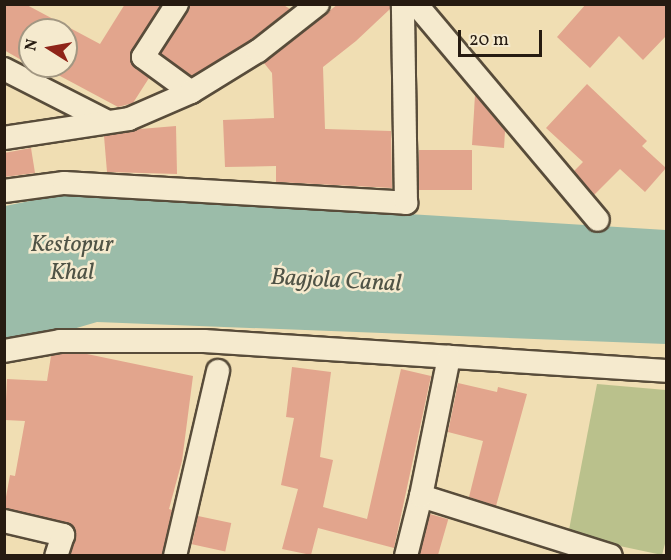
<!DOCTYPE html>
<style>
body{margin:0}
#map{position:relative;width:671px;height:560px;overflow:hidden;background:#f0deb3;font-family:Vollkorn,serif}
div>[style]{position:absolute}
.green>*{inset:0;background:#bac18c}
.water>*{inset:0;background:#9bbca9}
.building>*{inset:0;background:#e2a58d;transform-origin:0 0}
.roads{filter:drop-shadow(2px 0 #584c3a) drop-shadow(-2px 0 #584c3a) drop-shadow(0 2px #584c3a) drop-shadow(0 -2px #584c3a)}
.street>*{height:22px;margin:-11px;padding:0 11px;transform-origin:11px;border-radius:11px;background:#f5eace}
span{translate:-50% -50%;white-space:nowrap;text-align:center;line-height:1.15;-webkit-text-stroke:5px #f5eace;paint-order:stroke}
.water-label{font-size:24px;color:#4f5346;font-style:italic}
.frame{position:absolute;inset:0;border:6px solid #261b11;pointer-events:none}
.north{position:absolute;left:18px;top:18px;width:60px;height:60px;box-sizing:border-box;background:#f5eace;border:2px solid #a29782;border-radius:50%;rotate:281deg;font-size:16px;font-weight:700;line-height:24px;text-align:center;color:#261b11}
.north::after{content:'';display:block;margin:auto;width:21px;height:27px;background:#8f2418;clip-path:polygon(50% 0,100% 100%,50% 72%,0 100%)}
.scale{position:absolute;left:458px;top:30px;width:84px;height:27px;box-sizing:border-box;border:3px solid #261b11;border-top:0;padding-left:8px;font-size:18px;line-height:21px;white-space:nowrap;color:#261b11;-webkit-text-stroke:4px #f5eace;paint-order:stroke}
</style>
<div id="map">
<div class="green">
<div style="clip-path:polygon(597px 384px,666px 390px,666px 540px,662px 555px,568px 535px)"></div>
</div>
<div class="water">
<div style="clip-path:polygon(69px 193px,666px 230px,666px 344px,97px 322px,5px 349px,5px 206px)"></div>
</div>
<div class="building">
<div style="clip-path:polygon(4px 4px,25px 4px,100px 44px,125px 4px,161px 4px,130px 56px,135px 68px,149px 78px,133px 103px,118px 107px,47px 69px,44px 74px,31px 66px,66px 66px,66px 30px,30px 30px,30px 65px,4px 50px)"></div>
<div style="clip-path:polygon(190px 4px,282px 4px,290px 9px,250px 40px,192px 76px,161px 54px)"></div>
<div style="clip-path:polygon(338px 4px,390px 4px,390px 9px,356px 41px,323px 67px,325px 129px,391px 131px,392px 188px,276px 182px,276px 166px,225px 167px,223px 120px,274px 118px,272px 73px,264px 63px)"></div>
<div style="clip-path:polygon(586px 4px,666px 4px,666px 36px,643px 60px,619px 36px,590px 68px,557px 37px)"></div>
<div style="clip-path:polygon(587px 84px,647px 141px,642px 146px,666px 168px,645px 192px,620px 169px,594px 195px,574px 171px,583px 162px,546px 128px)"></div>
<div style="clip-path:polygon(475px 95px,505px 131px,504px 148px,472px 145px)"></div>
<div style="clip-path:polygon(176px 126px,177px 174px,107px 172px,104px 136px,140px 129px)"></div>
<div style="clip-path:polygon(31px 148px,35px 173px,4px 177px,4px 153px)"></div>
<div style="left:419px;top:150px;width:53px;height:40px"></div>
<div style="clip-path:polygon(61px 354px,87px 354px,193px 376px,182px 461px,169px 509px,172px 510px,162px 555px,70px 555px,76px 539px,72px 525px,4px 508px,10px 475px,15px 476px,25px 421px,5px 420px,7px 379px,47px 381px,51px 356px)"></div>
<div style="clip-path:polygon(292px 367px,331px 372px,320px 457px,333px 460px,323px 507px,367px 519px,401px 369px,431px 376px,394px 548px,318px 528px,311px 555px,282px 549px,298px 489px,281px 485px,294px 418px,286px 417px)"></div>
<div style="clip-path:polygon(458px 383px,497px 392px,498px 387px,527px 394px,496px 506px,469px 497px,483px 441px,448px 432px)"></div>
<div style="left:430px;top:514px;width:19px;height:42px;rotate:16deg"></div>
<div style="left:198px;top:516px;width:34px;height:29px;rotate:12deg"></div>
</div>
<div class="roads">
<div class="street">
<div style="left:177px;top:4px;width:63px;rotate:122.7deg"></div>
<div style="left:143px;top:57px;width:59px;rotate:36.1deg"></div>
<div style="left:416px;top:4px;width:282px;rotate:49.9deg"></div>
<div style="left:4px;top:69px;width:114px;rotate:27deg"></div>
<div style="left:4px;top:138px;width:126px;rotate:-8.6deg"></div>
<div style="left:129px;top:119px;width:68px;rotate:-23.5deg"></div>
<div style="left:191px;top:92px;width:79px;rotate:-31.5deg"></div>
<div style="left:258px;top:51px;width:76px;rotate:-38.1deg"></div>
<div style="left:4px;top:191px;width:61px;rotate:-7.6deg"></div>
<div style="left:64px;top:183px;width:343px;rotate:3.3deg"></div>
<div style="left:406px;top:203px;width:199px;rotate:-90.9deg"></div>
<div style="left:4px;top:351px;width:57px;rotate:-10.1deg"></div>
<div style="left:60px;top:341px;width:144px"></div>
<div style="left:204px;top:341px;width:463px;rotate:3.7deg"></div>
<div style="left:421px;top:496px;width:199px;rotate:17.5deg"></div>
<div style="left:4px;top:521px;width:61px;rotate:13.3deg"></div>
<div style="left:63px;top:535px;width:22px;rotate:108deg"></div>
<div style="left:175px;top:556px;width:190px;rotate:-76.9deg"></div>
<div style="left:406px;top:556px;width:62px;rotate:-76deg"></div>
<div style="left:421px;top:496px;width:142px;rotate:-78.6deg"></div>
</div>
</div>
<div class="water-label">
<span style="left:72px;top:260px">Kestopur<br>Khal</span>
<span style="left:336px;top:282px;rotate:3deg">Bagjola Canal</span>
</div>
<div class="frame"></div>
<div class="north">N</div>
<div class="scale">20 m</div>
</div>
